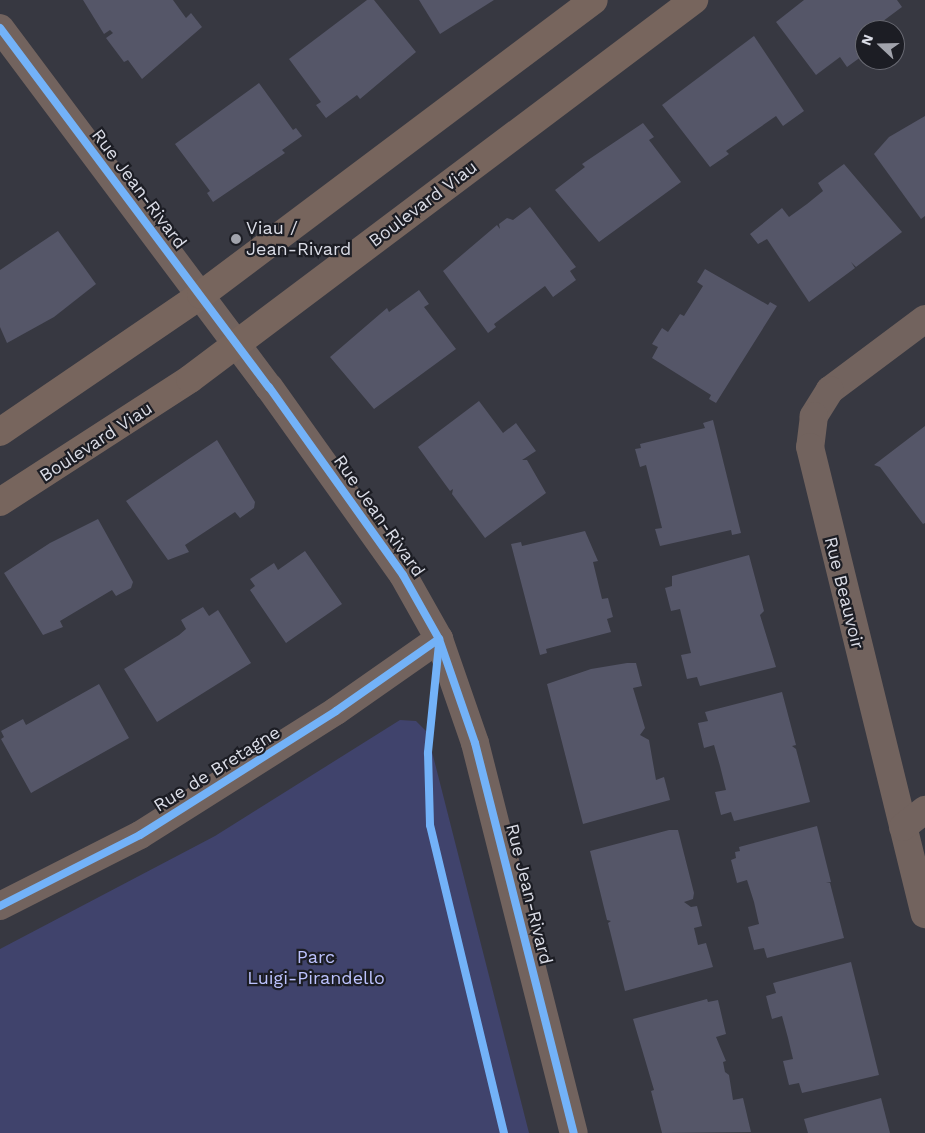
<!DOCTYPE html>
<style>
body{margin:0}
#map{position:relative;width:925px;height:1133px;overflow:hidden;background:#373841;font-family:"Work Sans",sans-serif}
div>[style]{position:absolute}
.green>*{inset:0;background:#40436c}
.building>*{inset:0;background:#555668}
.street>*{height:28px;margin:-14px;padding:0 14px;transform-origin:14px;border-radius:14px;background:#72635e}
.secondary>*{height:28px;margin:-14px;padding:0 14px;transform-origin:14px;border-radius:14px;background:#77655d}
.cycleway>*{height:8px;margin:-4px;padding:0 4px;transform-origin:4px;border-radius:4px;background:#73b2f8}
.dots>*{width:14px;height:14px;translate:-50% -50%;box-sizing:border-box;border:2px solid #1c1d24;border-radius:50%}
span{translate:-50% -50%;white-space:nowrap;text-align:center;line-height:1.15;-webkit-text-stroke:4.5px #1c1d24;paint-order:stroke}
.street-label{font-size:18px;color:#dadce6}
.poi-label{font-size:18px;color:#dadce6}
.left{translate:0 -50%;text-align:left}
.park-label{font-size:18px;color:#bdc3fe}
.north{position:absolute;left:855px;top:20px;width:50px;height:50px;box-sizing:border-box;background:#1c1d24;border:1px solid #686972;border-radius:50%;rotate:291deg;font-size:14px;font-weight:700;line-height:20px;text-align:center;color:#dadce6}
.north::after{content:'';display:block;margin:auto;width:18px;height:22px;background:#a1a3ac;clip-path:polygon(50% 0,100% 100%,50% 72%,0 100%)}
</style>
<div id="map">
<div class="green">
<div style="clip-path:polygon(400px 720px,416px 721px,427px 732px,529px 1133px,0 1133px,0 949px,215px 836px)"></div>
</div>
<div class="building">
<div style="clip-path:polygon(83px 0,173px 0,186px 18px,191px 13px,202px 27px,142px 79px,128px 60px,124px 62px,106px 38px,113px 33px,110px 30px,104px 34px)"></div>
<div style="clip-path:polygon(367px 0,374px 0,416px 52px,360px 99px,357px 95px,326px 118px,316px 105px,321px 102px,289px 59px)"></div>
<div style="clip-path:polygon(419px 0,494px 0,440px 34px)"></div>
<div style="clip-path:polygon(804px 0,897px 0,902px 7px,871px 30px,865px 30px,865px 39px,859px 44px,865px 54px,847px 67px,840px 57px,816px 75px,776px 22px)"></div>
<div style="clip-path:polygon(754px 36px,804px 111px,783px 126px,776px 116px,726px 151px,729px 154px,710px 167px,662px 105px)"></div>
<div style="clip-path:polygon(259px 83px,293px 130px,296px 128px,302px 136px,282px 150px,285px 153px,213px 202px,207px 193px,210px 191px,175px 144px)"></div>
<div style="clip-path:polygon(925px 116px,925px 216px,921px 219px,874px 154px,889px 137px)"></div>
<div style="clip-path:polygon(643px 123px,654px 137px,649px 140px,681px 182px,599px 242px,555px 190px,585px 167px,582px 164px)"></div>
<div style="clip-path:polygon(844px 164px,902px 232px,856px 267px,851px 262px,855px 268px,809px 302px,767px 239px,758px 244px,750px 234px,782px 208px,789px 217px,807px 204px,823px 191px,818px 183px)"></div>
<div style="clip-path:polygon(530px 207px,576px 267px,570px 271px,576px 280px,553px 297px,545px 286px,494px 324px,496px 327px,488px 333px,443px 271px,497px 225px,500px 229px,499px 224px,507px 218px,513px 220px)"></div>
<div style="clip-path:polygon(58px 231px,96px 284px,54px 317px,7px 343px,0 327px,0 270px)"></div>
<div style="clip-path:polygon(705px 269px,768px 305px,770px 302px,777px 306px,716px 403px,709px 399px,711px 395px,652px 358px,658px 347px,652px 344px,662px 328px,668px 332px,680px 314px,684px 316px,703px 286px,697px 282px)"></div>
<div style="clip-path:polygon(419px 290px,429px 304px,424px 307px,456px 349px,374px 409px,330px 357px,387px 308px,389px 312px)"></div>
<div style="clip-path:polygon(479px 401px,503px 433px,516px 423px,536px 451px,522px 460px,527px 460px,546px 493px,485px 538px,452px 494px,453px 489px,450px 491px,418px 447px)"></div>
<div style="clip-path:polygon(713px 420px,741px 533px,732px 535px,731px 530px,660px 546px,655px 529px,662px 528px,654px 496px,646px 465px,640px 467px,635px 449px,641px 448px,640px 444px,705px 428px,703px 423px)"></div>
<div style="clip-path:polygon(925px 426px,925px 523px,923px 524px,880px 467px,874px 465px)"></div>
<div style="clip-path:polygon(217px 440px,255px 502px,254px 508px,240px 518px,235px 512px,185px 545px,189px 552px,168px 560px,126px 501px)"></div>
<div style="clip-path:polygon(98px 519px,133px 582px,131px 588px,116px 596px,112px 590px,60px 621px,63px 627px,43px 635px,4px 573px,50px 543px)"></div>
<div style="clip-path:polygon(585px 531px,598px 561px,593px 562px,602px 599px,608px 598px,613px 617px,607px 619px,611px 632px,546px 649px,547px 653px,540px 655px,511px 544px,521px 542px,522px 546px)"></div>
<div style="clip-path:polygon(305px 551px,342px 604px,286px 643px,250px 590px,255px 586px,250px 579px,274px 563px,278px 570px)"></div>
<div style="clip-path:polygon(749px 555px,764px 611px,760px 615px,776px 667px,700px 686px,697px 677px,687px 679px,681px 655px,691px 653px,680px 609px,671px 611px,665px 588px,672px 586px,672px 576px)"></div>
<div style="clip-path:polygon(203px 607px,209px 616px,218px 610px,251px 663px,157px 722px,124px 669px,179px 635px,186px 629px,181px 620px)"></div>
<div style="clip-path:polygon(627px 663px,636px 663px,642px 686px,633px 688px,645px 728px,640px 735px,649px 740px,656px 780px,664px 777px,670px 800px,583px 824px,547px 684px,591px 669px)"></div>
<div style="clip-path:polygon(99px 684px,129px 738px,31px 793px,1px 739px,4px 737px,1px 731px,23px 719px,26px 725px)"></div>
<div style="clip-path:polygon(782px 692px,796px 745px,792px 746px,796px 749px,810px 802px,734px 821px,731px 812px,721px 815px,715px 792px,726px 790px,720px 766px,714px 745px,704px 748px,698px 723px,708px 721px,705px 712px)"></div>
<div style="clip-path:polygon(817px 826px,831px 882px,826px 883px,830px 883px,844px 938px,767px 958px,764px 948px,754px 950px,748px 927px,759px 924px,754px 902px,747px 880px,737px 883px,731px 860px,736px 858px,735px 852px,740px 851px,739px 847px)"></div>
<div style="clip-path:polygon(669px 830px,678px 830px,694px 893px,693px 899px,684px 902px,691px 907px,697px 906px,702px 926px,694px 928px,698px 945px,706px 943px,713px 967px,625px 991px,608px 923px,611px 921px,607px 920px,590px 851px)"></div>
<div style="clip-path:polygon(851px 962px,879px 1075px,802px 1093px,799px 1083px,789px 1085px,783px 1061px,793px 1059px,788px 1038px,782px 1016px,772px 1019px,766px 996px,776px 993px,773px 983px)"></div>
<div style="clip-path:polygon(707px 999px,708px 1002px,718px 1000px,726px 1034px,716px 1037px,726px 1061px,723px 1062px,725px 1072px,729px 1075px,733px 1100px,743px 1098px,751px 1132px,662px 1133px,651px 1091px,654px 1090px,633px 1019px)"></div>
<div style="clip-path:polygon(881px 1098px,890px 1133px,808px 1133px,804px 1119px)"></div>
</div>
<div class="street">
<div style="left:0;top:28px;width:449px;rotate:53.2deg"></div>
<div style="left:269px;top:387px;width:231px;rotate:54.5deg"></div>
<div style="left:403px;top:575px;width:73px;rotate:60.6deg"></div>
<div style="left:439px;top:639px;width:110px;rotate:70.9deg"></div>
<div style="left:475px;top:743px;width:402px;rotate:75.8deg"></div>
<div style="left:925px;top:319px;width:119px;rotate:143.2deg"></div>
<div style="left:830px;top:390px;width:31px;rotate:122deg"></div>
<div style="left:814px;top:416px;width:31px;rotate:97deg"></div>
<div style="left:810px;top:447px;width:481px;rotate:76.2deg"></div>
<div style="left:903px;top:827px;width:28px;rotate:-38deg"></div>
<div style="left:0;top:906px;width:157px;rotate:-26.9deg"></div>
<div style="left:140px;top:835px;width:232px;rotate:-32.3deg"></div>
<div style="left:336px;top:711px;width:126px;rotate:-35deg"></div>
</div>
<div class="secondary">
<div style="left:0;top:432px;width:243px;rotate:-34.3deg"></div>
<div style="left:201px;top:295px;width:491px;rotate:-36.9deg"></div>
<div style="left:0;top:502px;width:226px;rotate:-32.9deg"></div>
<div style="left:190px;top:379px;width:631px;rotate:-36.94deg"></div>
</div>
<div class="cycleway">
<div style="left:0;top:28px;width:449px;rotate:53.2deg"></div>
<div style="left:269px;top:387px;width:231px;rotate:54.5deg"></div>
<div style="left:403px;top:575px;width:73px;rotate:60.6deg"></div>
<div style="left:439px;top:639px;width:110px;rotate:70.9deg"></div>
<div style="left:475px;top:743px;width:402px;rotate:75.8deg"></div>
<div style="left:439px;top:644px;width:110px;rotate:95.8deg"></div>
<div style="left:428px;top:753px;width:72px;rotate:88.4deg"></div>
<div style="left:430px;top:825px;width:317px;rotate:76.5deg"></div>
<div style="left:0;top:906px;width:157px;rotate:-26.9deg"></div>
<div style="left:140px;top:835px;width:232px;rotate:-32.3deg"></div>
<div style="left:336px;top:711px;width:126px;rotate:-35deg"></div>
</div>
<div class="dots">
<div style="left:236px;top:239px;background:#a1a3ac"></div>
</div>
<div class="street-label">
<span style="left:139px;top:189px;rotate:53deg">Rue Jean-Rivard</span>
<span style="left:423px;top:204px;rotate:-37deg">Boulevard Viau</span>
<span style="left:96px;top:442px;rotate:-33deg">Boulevard Viau</span>
<span style="left:379px;top:516px;rotate:55deg">Rue Jean-Rivard</span>
<span style="left:844px;top:593px;rotate:76deg">Rue Beauvoir</span>
<span style="left:217px;top:769px;rotate:-32deg">Rue de Bretagne</span>
<span style="left:529px;top:894px;rotate:76deg">Rue Jean-Rivard</span>
</div>
<div class="poi-label">
<span class="left" style="left:246px;top:239px">Viau /<br>Jean-Rivard</span>
</div>
<div class="park-label">
<span style="left:316px;top:968px">Parc<br>Luigi-Pirandello</span>
</div>
<div class="north">N</div>
</div>
